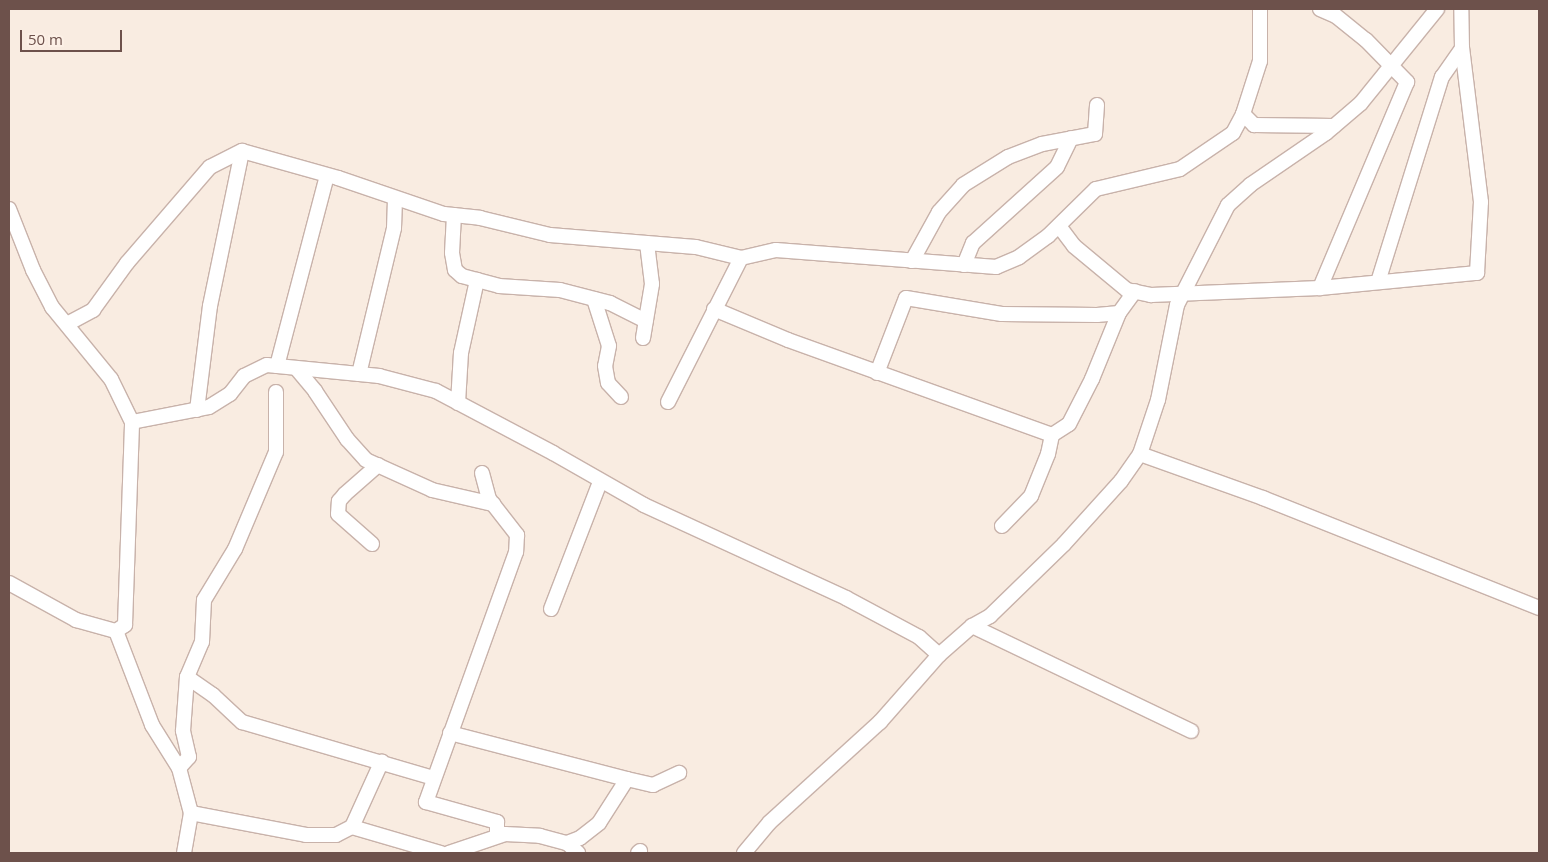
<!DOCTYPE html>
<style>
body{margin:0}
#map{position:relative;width:1548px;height:862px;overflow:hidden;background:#f9ece1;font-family:"Open Sans",sans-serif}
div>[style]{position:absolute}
.roads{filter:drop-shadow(1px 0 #c8b2aa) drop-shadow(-1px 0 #c8b2aa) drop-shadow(0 1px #c8b2aa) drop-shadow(0 -1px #c8b2aa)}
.minor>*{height:14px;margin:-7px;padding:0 7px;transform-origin:7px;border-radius:7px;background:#fff}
span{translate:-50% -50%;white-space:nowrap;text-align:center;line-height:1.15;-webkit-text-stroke:5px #fcf0e6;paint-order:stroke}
.frame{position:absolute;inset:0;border:10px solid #6d514b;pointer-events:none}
.scale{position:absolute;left:20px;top:30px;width:102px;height:22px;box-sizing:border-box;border:2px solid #6d514b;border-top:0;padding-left:6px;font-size:15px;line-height:18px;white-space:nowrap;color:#6d514b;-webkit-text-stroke:4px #fcf0e6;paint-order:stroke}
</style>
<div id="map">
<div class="roads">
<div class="minor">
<div style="left:1260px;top:9px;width:52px;rotate:90deg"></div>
<div style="left:1260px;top:61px;width:56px;rotate:107.8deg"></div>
<div style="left:1243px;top:114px;width:16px;rotate:45deg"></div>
<div style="left:1254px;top:125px;width:80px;rotate:0.7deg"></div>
<div style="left:1320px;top:9px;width:17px;rotate:24deg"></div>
<div style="left:1336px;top:16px;width:38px;rotate:39deg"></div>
<div style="left:1366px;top:40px;width:59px;rotate:45.7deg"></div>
<div style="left:1407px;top:82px;width:224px;rotate:112.9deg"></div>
<div style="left:9px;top:209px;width:66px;rotate:68.5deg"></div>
<div style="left:33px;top:270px;width:42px;rotate:62.8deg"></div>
<div style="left:52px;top:307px;width:93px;rotate:50.7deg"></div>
<div style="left:111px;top:379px;width:48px;rotate:64deg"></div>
<div style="left:454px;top:215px;width:38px;rotate:93deg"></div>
<div style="left:452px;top:253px;width:17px;rotate:80deg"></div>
<div style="left:455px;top:270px;width:9px;rotate:41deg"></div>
<div style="left:462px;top:276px;width:38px;rotate:15deg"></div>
<div style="left:499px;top:286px;width:61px;rotate:3.8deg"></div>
<div style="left:560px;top:290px;width:52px;rotate:14.6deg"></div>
<div style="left:610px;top:303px;width:40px;rotate:26.6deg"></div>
<div style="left:1059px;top:226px;width:25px;rotate:53deg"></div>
<div style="left:1074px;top:246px;width:69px;rotate:39.7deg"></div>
<div style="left:1127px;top:290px;width:25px;rotate:12deg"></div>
<div style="left:1151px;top:295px;width:169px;rotate:-2.4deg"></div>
<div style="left:1320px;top:288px;width:158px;rotate:-5.5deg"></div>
<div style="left:1477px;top:273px;width:71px;rotate:-86.8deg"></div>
<div style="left:1481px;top:202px;width:155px;rotate:-97deg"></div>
<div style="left:1462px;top:48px;width:39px;rotate:-91deg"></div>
<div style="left:912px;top:261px;width:56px;rotate:-61.1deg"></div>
<div style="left:939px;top:212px;width:36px;rotate:-48deg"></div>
<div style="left:963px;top:185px;width:53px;rotate:-31.9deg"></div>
<div style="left:1008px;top:157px;width:36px;rotate:-21deg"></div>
<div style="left:1042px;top:144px;width:54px;rotate:-10.7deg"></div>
<div style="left:1095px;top:134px;width:29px;rotate:-86deg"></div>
<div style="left:964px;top:265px;width:24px;rotate:-68deg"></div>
<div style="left:973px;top:243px;width:113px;rotate:-42.1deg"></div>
<div style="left:1057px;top:167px;width:32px;rotate:-64deg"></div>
<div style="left:1378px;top:282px;width:215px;rotate:-72.7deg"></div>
<div style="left:1442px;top:77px;width:35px;rotate:-55deg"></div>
<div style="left:594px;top:299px;width:49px;rotate:72.3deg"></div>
<div style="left:609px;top:346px;width:20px;rotate:101deg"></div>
<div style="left:605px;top:366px;width:17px;rotate:80deg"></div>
<div style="left:608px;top:383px;width:19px;rotate:47deg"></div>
<div style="left:714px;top:309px;width:80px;rotate:22.7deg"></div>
<div style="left:788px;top:340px;width:281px;rotate:19.8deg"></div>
<div style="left:1052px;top:435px;width:20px;rotate:-33deg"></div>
<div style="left:1069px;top:424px;width:51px;rotate:-62.9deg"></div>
<div style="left:1092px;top:379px;width:71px;rotate:-67.8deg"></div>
<div style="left:67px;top:324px;width:30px;rotate:-28deg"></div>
<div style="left:93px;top:310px;width:58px;rotate:-54.1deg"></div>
<div style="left:127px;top:263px;width:127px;rotate:-49.2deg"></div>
<div style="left:210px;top:167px;width:36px;rotate:-27deg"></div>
<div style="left:242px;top:151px;width:100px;rotate:15.7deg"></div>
<div style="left:338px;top:178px;width:112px;rotate:18.8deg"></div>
<div style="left:444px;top:214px;width:36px;rotate:6deg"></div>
<div style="left:480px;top:218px;width:72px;rotate:13.7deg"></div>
<div style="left:550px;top:235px;width:146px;rotate:4.7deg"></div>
<div style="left:696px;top:247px;width:46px;rotate:13.7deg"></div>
<div style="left:643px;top:338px;width:55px;rotate:-80.5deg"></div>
<div style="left:652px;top:284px;width:41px;rotate:-97deg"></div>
<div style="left:277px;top:366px;width:196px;rotate:-75.3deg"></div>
<div style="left:296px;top:368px;width:30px;rotate:50deg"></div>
<div style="left:315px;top:391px;width:58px;rotate:56.3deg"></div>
<div style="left:347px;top:439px;width:28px;rotate:48deg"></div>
<div style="left:366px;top:460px;width:72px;rotate:24.4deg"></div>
<div style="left:432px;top:490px;width:63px;rotate:12.9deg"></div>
<div style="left:877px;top:373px;width:80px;rotate:-68.9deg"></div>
<div style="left:906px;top:298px;width:97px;rotate:9.5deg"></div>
<div style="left:1002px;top:314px;width:95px;rotate:0.6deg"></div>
<div style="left:1097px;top:315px;width:22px;rotate:-5deg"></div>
<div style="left:1119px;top:313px;width:27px;rotate:-54deg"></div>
<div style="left:359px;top:374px;width:150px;rotate:-76.5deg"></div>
<div style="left:394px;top:228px;width:29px;rotate:-88deg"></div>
<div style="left:668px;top:402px;width:161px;rotate:-63.1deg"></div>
<div style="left:741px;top:258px;width:36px;rotate:-13deg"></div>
<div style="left:776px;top:250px;width:221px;rotate:4.4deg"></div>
<div style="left:996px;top:267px;width:25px;rotate:-23deg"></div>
<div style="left:1019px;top:257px;width:36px;rotate:-36deg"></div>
<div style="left:1048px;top:236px;width:67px;rotate:-44.4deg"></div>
<div style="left:1096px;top:189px;width:86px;rotate:-13.4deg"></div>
<div style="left:1180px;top:169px;width:64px;rotate:-34.2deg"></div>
<div style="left:1233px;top:133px;width:21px;rotate:-62deg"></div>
<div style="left:458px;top:403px;width:50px;rotate:-86.6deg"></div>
<div style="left:461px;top:353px;width:75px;rotate:-77.6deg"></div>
<div style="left:197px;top:410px;width:105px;rotate:-82.9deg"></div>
<div style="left:210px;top:306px;width:158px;rotate:-78.3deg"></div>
<div style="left:1140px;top:454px;width:131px;rotate:19.7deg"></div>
<div style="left:1263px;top:498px;width:297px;rotate:21.7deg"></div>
<div style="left:482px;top:473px;width:27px;rotate:75deg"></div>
<div style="left:489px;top:499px;width:46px;rotate:52.1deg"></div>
<div style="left:517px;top:535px;width:17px;rotate:93deg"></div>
<div style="left:516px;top:552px;width:266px;rotate:109.8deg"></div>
<div style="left:426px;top:802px;width:74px;rotate:15.7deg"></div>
<div style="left:497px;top:822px;width:14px;rotate:90deg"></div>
<div style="left:1002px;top:526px;width:42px;rotate:-46deg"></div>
<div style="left:1031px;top:496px;width:45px;rotate:-68deg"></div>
<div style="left:1048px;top:454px;width:19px;rotate:-78deg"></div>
<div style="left:372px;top:544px;width:45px;rotate:-138.6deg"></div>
<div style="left:338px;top:514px;width:13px;rotate:-86deg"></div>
<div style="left:339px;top:501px;width:9px;rotate:-49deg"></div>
<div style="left:345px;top:494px;width:44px;rotate:-41.3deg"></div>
<div style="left:9px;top:583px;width:77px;rotate:28.9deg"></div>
<div style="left:76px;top:620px;width:41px;rotate:15.4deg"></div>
<div style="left:116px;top:631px;width:11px;rotate:-34deg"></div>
<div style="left:125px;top:625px;width:203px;rotate:-88deg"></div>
<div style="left:132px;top:422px;width:78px;rotate:-11deg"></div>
<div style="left:209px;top:407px;width:25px;rotate:-32deg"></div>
<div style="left:230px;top:394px;width:23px;rotate:-52deg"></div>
<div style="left:244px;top:376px;width:25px;rotate:-26deg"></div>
<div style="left:267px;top:365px;width:113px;rotate:5.6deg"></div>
<div style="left:379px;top:376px;width:59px;rotate:14.7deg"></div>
<div style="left:436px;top:391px;width:132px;rotate:27.9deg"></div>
<div style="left:553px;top:453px;width:105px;rotate:29.7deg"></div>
<div style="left:644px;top:505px;width:222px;rotate:24.7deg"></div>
<div style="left:846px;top:598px;width:83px;rotate:28.1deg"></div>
<div style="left:919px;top:637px;width:27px;rotate:42deg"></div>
<div style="left:939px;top:655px;width:44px;rotate:-41.3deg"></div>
<div style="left:972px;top:626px;width:21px;rotate:-29deg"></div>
<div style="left:990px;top:616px;width:103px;rotate:-44.2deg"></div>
<div style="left:1064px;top:544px;width:85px;rotate:-47.9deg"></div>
<div style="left:1121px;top:481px;width:33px;rotate:-55deg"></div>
<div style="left:1140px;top:454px;width:57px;rotate:-71.6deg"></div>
<div style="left:1158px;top:400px;width:97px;rotate:-78.7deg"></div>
<div style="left:1177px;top:305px;width:112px;rotate:-63deg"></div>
<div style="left:1228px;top:205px;width:30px;rotate:-42deg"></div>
<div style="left:1250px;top:185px;width:92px;rotate:-34.4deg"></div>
<div style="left:1326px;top:133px;width:46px;rotate:-40.6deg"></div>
<div style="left:1361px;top:103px;width:121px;rotate:-51deg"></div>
<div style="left:551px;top:609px;width:136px;rotate:-68.9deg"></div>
<div style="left:972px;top:626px;width:243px;rotate:25.6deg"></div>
<div style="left:116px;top:631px;width:101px;rotate:69deg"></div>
<div style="left:152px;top:725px;width:51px;rotate:57.9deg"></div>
<div style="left:179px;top:768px;width:47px;rotate:75.1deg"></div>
<div style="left:191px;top:813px;width:41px;rotate:99.9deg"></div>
<div style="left:187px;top:677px;width:32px;rotate:35deg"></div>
<div style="left:213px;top:695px;width:40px;rotate:43deg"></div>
<div style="left:242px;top:722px;width:200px;rotate:16.3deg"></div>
<div style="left:450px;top:733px;width:183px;rotate:14.6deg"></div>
<div style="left:179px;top:768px;width:15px;rotate:-48deg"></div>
<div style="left:189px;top:757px;width:27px;rotate:-103deg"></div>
<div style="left:183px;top:731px;width:54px;rotate:-85.8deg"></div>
<div style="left:187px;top:677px;width:38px;rotate:-67deg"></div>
<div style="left:202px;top:642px;width:42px;rotate:-87.3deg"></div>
<div style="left:204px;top:600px;width:60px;rotate:-58.7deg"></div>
<div style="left:235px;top:549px;width:105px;rotate:-67.1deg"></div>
<div style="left:276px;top:452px;width:60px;rotate:-90deg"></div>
<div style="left:191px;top:813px;width:117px;rotate:10.8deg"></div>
<div style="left:306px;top:835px;width:30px"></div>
<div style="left:336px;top:835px;width:18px;rotate:-27deg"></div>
<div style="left:352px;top:827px;width:72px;rotate:-65.6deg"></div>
<div style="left:352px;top:827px;width:93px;rotate:16.3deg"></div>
<div style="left:567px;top:843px;width:14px;rotate:-21deg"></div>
<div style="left:580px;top:838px;width:24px;rotate:-38deg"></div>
<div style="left:599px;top:823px;width:52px;rotate:-57.5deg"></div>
<div style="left:627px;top:779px;width:27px;rotate:13deg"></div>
<div style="left:653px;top:785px;width:29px;rotate:-25deg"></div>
<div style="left:449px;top:853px;width:59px;rotate:-18.7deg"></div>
<div style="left:505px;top:834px;width:35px;rotate:3deg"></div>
<div style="left:540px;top:836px;width:28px;rotate:15deg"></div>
<div style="left:567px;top:843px;width:15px;rotate:42deg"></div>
<div style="left:638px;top:853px;width:3px;rotate:-45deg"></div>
<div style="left:744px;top:853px;width:40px;rotate:-50deg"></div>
<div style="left:770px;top:822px;width:149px;rotate:-42.3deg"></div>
<div style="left:880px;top:722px;width:89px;rotate:-48.6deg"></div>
</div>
</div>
<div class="frame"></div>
<div class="scale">50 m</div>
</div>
